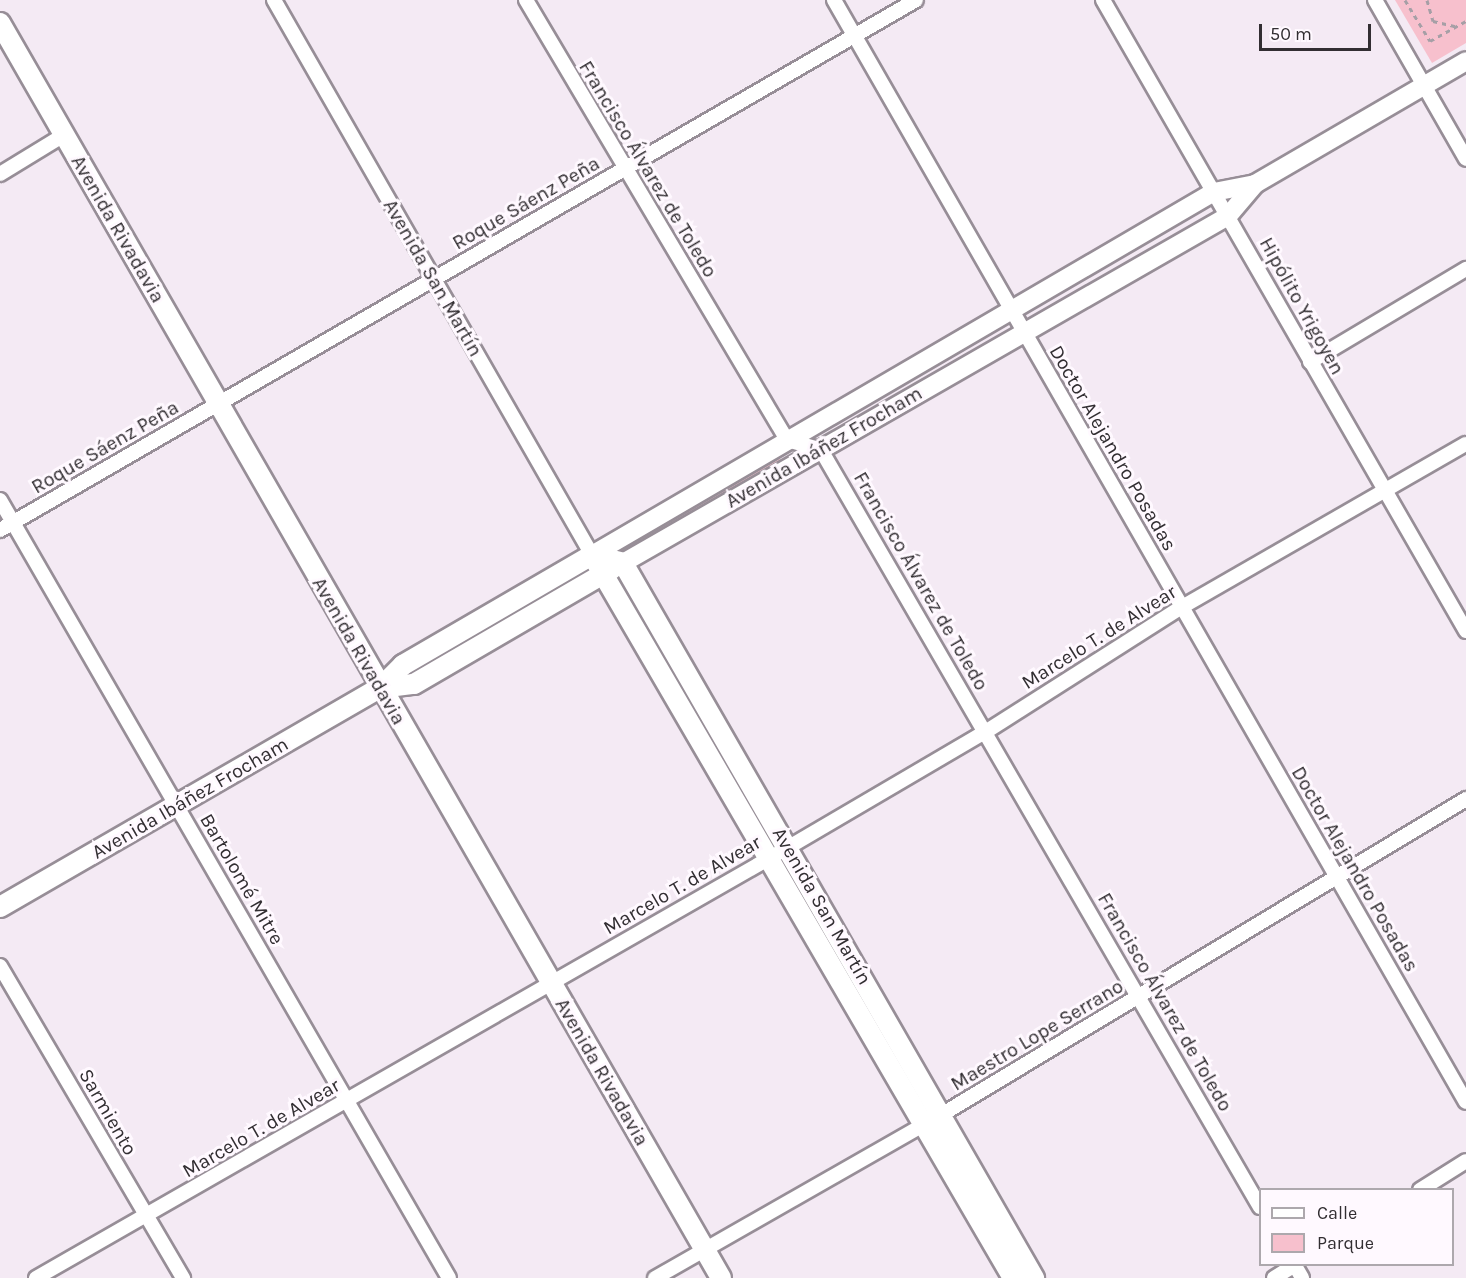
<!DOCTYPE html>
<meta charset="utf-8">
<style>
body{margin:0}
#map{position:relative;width:1466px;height:1278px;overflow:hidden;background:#f4eaf4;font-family:Karla,sans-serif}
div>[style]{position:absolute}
.green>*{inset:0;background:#f7c0cd;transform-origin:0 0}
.path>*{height:3px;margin-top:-1.5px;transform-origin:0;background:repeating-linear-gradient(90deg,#a69fa6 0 4.5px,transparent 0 9px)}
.roads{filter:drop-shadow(2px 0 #978e97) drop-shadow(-2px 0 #978e97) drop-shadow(0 2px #978e97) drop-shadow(0 -2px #978e97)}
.minor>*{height:14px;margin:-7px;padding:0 7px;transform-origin:7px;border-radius:7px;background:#fff}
.tertiary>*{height:18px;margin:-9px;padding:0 9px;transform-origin:9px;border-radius:9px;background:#fff}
.secondary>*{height:20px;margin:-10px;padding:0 10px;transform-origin:10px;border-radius:10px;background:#fff}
span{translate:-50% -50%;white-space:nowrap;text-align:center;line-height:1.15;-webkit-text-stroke:6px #fff9ff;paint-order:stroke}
.street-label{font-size:20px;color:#322e32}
.legend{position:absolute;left:1259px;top:1188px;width:195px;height:78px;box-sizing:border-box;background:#fff9ff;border:2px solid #ada8ad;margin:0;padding:8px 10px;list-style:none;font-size:18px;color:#322e32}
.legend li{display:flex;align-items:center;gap:12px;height:30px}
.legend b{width:30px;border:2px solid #ada8ad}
.scale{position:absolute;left:1259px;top:24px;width:112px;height:27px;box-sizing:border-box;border:3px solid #322e32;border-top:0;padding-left:8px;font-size:18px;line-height:21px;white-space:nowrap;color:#322e32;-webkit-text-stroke:4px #fff9ff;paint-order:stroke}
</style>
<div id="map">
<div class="green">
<div style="clip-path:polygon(1395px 0,1466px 0,1466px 43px,1432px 63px)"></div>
<div style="left:777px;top:454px;width:12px;height:178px;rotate:59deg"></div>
<div style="clip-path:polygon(583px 569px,589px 578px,448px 656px,456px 643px)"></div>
<div style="left:626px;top:585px;width:267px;height:4px;rotate:60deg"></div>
</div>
<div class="path">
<div style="left:1405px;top:0;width:48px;rotate:58.6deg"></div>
<div style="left:1430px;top:41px;width:41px;rotate:-29.1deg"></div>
<div style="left:1427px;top:0;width:22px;rotate:74deg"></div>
<div style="left:1433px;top:21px;width:23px;rotate:13deg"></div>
</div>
<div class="roads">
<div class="minor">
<div style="left:274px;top:0;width:640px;rotate:60.19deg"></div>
<div style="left:526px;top:0;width:512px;rotate:59.32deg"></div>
<div style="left:787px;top:440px;width:35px;rotate:16deg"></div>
<div style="left:821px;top:450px;width:875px;rotate:59.89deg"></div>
<div style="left:834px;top:0;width:1270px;rotate:60.17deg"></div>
<div style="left:1103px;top:0;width:728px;rotate:60.09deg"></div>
<div style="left:1375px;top:0;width:183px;rotate:60.2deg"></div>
<div style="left:0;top:174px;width:75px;rotate:-31.4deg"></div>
<div style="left:1310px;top:362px;width:182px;rotate:-30.8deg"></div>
<div style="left:0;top:500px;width:898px;rotate:60.01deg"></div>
<div style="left:0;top:530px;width:1058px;rotate:-30.05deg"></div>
<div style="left:0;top:966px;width:362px;rotate:59.6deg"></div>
<div style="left:1420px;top:1190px;width:54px;rotate:-32.2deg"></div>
<div style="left:1294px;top:1264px;width:16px;rotate:60deg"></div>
<div style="left:36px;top:1278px;width:868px;rotate:-29.79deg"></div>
<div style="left:789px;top:847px;width:229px;rotate:-30.4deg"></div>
<div style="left:987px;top:731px;width:231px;rotate:-32.5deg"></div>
<div style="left:1182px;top:607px;width:327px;rotate:-29.9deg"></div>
<div style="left:655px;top:1278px;width:329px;rotate:-29.7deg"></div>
<div style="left:941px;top:1115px;width:613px;rotate:-31.04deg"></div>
<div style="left:1274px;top:1278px;width:26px;rotate:-32deg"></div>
</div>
<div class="tertiary">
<div style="left:592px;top:555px;width:720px;rotate:-30.27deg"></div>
<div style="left:1214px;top:192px;width:42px;rotate:-11deg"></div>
<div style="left:623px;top:563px;width:697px;rotate:-29.84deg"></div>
<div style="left:1228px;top:216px;width:42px;rotate:-49.8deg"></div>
<div style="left:1255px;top:184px;width:244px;rotate:-30.2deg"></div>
</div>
<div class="secondary">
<div style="left:0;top:23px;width:1447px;rotate:60.12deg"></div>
<div style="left:592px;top:555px;width:32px;rotate:14deg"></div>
<div style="left:623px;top:563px;width:825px;rotate:60.11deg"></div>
<div style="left:592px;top:555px;width:837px;rotate:59.79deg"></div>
<div style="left:380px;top:688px;width:34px;rotate:-7deg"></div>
<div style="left:414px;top:684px;width:230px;rotate:-30.2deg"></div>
<div style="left:0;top:907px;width:439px;rotate:-30deg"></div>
<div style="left:380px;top:688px;width:33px;rotate:-45deg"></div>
<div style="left:403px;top:665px;width:219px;rotate:-30.2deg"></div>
</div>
</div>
<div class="street-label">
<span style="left:648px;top:169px;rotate:59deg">Francisco Álvarez de Toledo</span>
<span style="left:526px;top:203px;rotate:-30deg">Roque Sáenz Peña</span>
<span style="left:118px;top:229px;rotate:60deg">Avenida Rivadavia</span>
<span style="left:433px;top:278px;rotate:60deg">Avenida San Martín</span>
<span style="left:1302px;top:306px;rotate:61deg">Hipólito Yrigoyen</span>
<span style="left:105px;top:447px;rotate:-30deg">Roque Sáenz Peña</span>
<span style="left:824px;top:447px;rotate:-30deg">Avenida Ibáñez Frocham</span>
<span style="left:1113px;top:448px;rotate:60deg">Doctor Alejandro Posadas</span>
<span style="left:921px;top:581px;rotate:60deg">Francisco Álvarez de Toledo</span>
<span style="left:1099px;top:637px;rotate:-32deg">Marcelo T. de Alvear</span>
<span style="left:359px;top:651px;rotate:60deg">Avenida Rivadavia</span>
<span style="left:190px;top:798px;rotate:-30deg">Avenida Ibáñez Frocham</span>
<span style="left:1355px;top:869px;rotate:60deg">Doctor Alejandro Posadas</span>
<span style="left:242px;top:879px;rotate:60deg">Bartolomé Mitre</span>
<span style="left:682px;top:885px;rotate:-30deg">Marcelo T. de Alvear</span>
<span style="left:822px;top:906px;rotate:60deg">Avenida San Martín</span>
<span style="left:1165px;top:1002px;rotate:60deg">Francisco Álvarez de Toledo</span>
<span style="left:1037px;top:1035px;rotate:-31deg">Maestro Lope Serrano</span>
<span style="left:602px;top:1072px;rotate:60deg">Avenida Rivadavia</span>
<span style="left:108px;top:1112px;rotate:60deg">Sarmiento</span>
<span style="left:261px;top:1128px;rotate:-30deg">Marcelo T. de Alvear</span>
</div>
<ul class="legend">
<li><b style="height:8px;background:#fff"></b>Calle</li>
<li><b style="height:16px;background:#f7c0cd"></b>Parque</li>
</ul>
<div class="scale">50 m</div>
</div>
